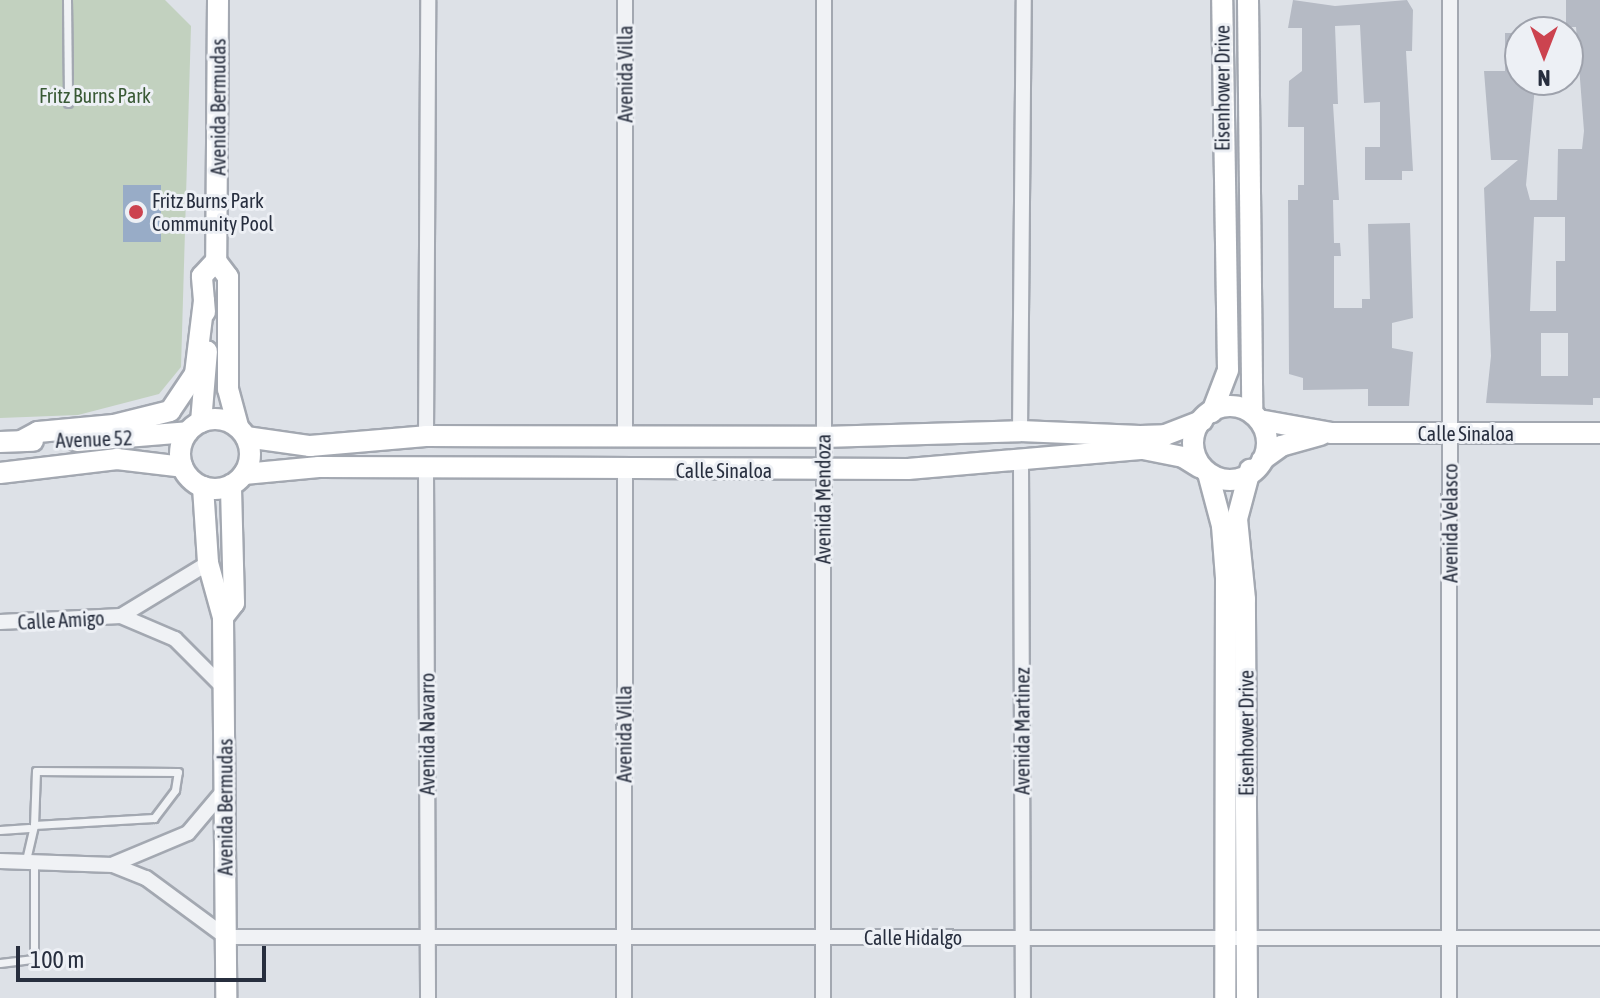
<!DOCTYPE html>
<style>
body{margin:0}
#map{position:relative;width:1600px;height:998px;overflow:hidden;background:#dde1e7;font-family:"Asap Condensed",sans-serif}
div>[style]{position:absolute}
.green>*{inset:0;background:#c2d1bf}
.water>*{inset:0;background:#98acc7;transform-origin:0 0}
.building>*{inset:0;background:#b5bac4}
.roads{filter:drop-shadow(2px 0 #a3a8b1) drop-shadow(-2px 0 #a3a8b1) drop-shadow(0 2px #a3a8b1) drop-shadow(0 -2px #a3a8b1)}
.lane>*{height:7px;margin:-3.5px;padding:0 3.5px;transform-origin:3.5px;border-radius:3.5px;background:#f0f2f5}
.street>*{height:14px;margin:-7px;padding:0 7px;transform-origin:7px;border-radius:7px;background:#f0f2f5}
.secondary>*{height:20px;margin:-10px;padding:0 10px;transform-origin:10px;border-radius:10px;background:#fff}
.secondary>.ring{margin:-10px;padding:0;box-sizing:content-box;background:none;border:20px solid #fff;border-radius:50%}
.dots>*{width:22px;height:22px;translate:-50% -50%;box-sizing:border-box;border:4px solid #edf0f5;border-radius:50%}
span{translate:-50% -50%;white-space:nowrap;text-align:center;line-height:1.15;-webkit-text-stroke:6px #edf0f5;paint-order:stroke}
.street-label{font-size:20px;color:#272e3e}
.park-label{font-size:20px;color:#395935}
.poi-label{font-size:20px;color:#272e3e}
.left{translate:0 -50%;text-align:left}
.north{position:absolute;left:1504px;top:16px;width:80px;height:80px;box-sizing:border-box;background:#edf0f5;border:2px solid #9ea2ac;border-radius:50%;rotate:180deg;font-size:22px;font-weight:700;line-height:32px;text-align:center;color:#272e3e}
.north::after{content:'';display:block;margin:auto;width:28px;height:36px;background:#cc434f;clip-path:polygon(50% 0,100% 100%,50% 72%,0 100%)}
.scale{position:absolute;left:16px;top:946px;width:250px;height:36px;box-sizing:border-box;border:4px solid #272e3e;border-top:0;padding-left:10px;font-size:24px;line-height:28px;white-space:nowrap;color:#272e3e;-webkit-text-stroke:6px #edf0f5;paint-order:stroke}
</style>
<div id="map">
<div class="green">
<div style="clip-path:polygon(0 0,165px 0,191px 26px,181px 367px,159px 394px,78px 415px,0 418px)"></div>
</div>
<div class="water">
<div style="left:123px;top:185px;width:38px;height:57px"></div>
</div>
<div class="building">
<div style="clip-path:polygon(1293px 0,1335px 6px,1407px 0,1413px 10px,1412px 51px,1406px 51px,1413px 171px,1402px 171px,1402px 180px,1365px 180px,1365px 147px,1380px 147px,1380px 102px,1364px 103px,1360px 25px,1335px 26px,1338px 104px,1333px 104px,1339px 200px,1333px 200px,1334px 243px,1340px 243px,1341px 256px,1334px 256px,1334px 308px,1362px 308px,1362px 299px,1370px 299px,1368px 224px,1410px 223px,1413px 318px,1392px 323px,1392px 348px,1413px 352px,1409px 406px,1368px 406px,1368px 389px,1303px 390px,1303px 378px,1289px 374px,1288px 200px,1298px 200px,1298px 185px,1304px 185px,1304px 127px,1288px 127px,1289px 81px,1302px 71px,1302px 28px,1288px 28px)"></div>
<div style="clip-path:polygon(evenodd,1566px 0,1600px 0,1600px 398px,1593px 398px,1593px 405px,1486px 403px,1491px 356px,1484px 188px,1518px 160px,1491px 160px,1484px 71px,1505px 71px,1505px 33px,1520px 33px,1520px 80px,1535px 86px,1526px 185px,1530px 200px,1557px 200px,1558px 149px,1582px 149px,1584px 131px,1576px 27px,1566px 27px,1566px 0,1534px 217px,1565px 217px,1565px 261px,1556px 261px,1556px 311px,1530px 311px,1534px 217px,1566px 0,1541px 333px,1568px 333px,1568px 376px,1541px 376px,1541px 333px)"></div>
</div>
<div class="roads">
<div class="lane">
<div style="left:67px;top:0;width:103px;rotate:89.4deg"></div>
<div style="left:0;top:830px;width:29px;rotate:-4deg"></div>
<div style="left:26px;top:860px;width:36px;rotate:-77deg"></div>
<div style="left:34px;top:825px;width:120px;rotate:-3.3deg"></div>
<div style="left:154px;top:818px;width:35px;rotate:-53deg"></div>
<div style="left:175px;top:790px;width:18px;rotate:-81deg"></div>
<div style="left:178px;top:772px;width:142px;rotate:-179.6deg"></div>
<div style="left:36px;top:771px;width:54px;rotate:92.1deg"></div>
<div style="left:0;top:963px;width:34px;rotate:-7deg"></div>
<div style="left:34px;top:959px;width:99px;rotate:-90deg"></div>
</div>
<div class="street">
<div style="left:1020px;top:431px;width:431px;rotate:-89.5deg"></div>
<div style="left:426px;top:436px;width:436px;rotate:-89.7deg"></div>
<div style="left:625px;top:436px;width:436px;rotate:-90deg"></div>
<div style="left:1021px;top:464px;width:534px;rotate:89.79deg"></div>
<div style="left:426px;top:470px;width:528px;rotate:89.78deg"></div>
<div style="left:121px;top:616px;width:59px;rotate:23.1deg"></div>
<div style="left:175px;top:639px;width:71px;rotate:45deg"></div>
<div style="left:0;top:622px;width:121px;rotate:-2.8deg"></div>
<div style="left:121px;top:616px;width:102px;rotate:-31.3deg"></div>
<div style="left:0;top:861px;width:113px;rotate:2deg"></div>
<div style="left:113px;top:865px;width:35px;rotate:22deg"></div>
<div style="left:146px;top:878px;width:99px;rotate:36.4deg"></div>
<div style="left:226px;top:937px;width:1374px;rotate:0.04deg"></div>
<div style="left:114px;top:864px;width:80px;rotate:-22.7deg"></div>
<div style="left:188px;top:833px;width:57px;rotate:-49.9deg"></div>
<div style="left:624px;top:998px;width:528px;rotate:-89.89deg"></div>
<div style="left:823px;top:998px;width:998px;rotate:-89.94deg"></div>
<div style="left:1449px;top:998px;width:998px;rotate:-89.94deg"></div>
</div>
<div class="secondary">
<div style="left:218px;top:0;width:261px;rotate:90.4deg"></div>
<div style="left:216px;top:261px;width:20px;rotate:53deg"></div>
<div style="left:228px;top:277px;width:112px;rotate:90deg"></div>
<div style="left:228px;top:389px;width:39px;rotate:75deg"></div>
<div style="left:1248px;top:0;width:409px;rotate:89.4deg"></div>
<div style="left:205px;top:312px;width:36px;rotate:-95deg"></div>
<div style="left:202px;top:276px;width:21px;rotate:-47deg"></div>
<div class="ring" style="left:1193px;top:406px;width:54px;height:54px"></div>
<div style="left:1212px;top:412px;width:45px;rotate:-69.1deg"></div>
<div style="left:1228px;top:370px;width:370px;rotate:-90.9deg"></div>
<div class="ring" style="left:180px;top:419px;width:50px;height:50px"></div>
<div style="left:1265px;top:421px;width:68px;rotate:10.2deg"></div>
<div style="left:1332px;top:433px;width:268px"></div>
<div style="left:201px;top:422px;width:71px;rotate:-85.2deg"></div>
<div style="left:246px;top:437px;width:65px;rotate:8deg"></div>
<div style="left:310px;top:446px;width:116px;rotate:-4.9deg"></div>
<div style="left:426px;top:436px;width:397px;rotate:0.1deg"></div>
<div style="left:823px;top:437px;width:197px;rotate:-1.7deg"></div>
<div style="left:1020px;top:431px;width:120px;rotate:2.4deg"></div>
<div style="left:1140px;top:436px;width:25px;rotate:-2deg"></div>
<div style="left:1165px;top:435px;width:40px;rotate:-21deg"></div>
<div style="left:21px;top:441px;width:19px;rotate:-28deg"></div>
<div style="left:38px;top:432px;width:76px;rotate:-5.3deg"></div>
<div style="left:114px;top:425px;width:58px;rotate:-14deg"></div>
<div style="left:170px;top:411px;width:45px;rotate:-56deg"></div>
<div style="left:195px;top:374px;width:74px;rotate:-83deg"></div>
<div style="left:77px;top:441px;width:111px;rotate:-4.6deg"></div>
<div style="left:0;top:442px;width:33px;rotate:-2deg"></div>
<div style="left:1262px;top:460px;width:24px;rotate:-36deg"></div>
<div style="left:1281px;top:446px;width:41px;rotate:-15.8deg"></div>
<div style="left:0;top:473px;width:118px;rotate:-6.8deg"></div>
<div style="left:117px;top:459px;width:66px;rotate:6.9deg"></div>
<div style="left:244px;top:474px;width:75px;rotate:-5.3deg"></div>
<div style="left:319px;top:467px;width:589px;rotate:0.19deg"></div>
<div style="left:908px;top:469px;width:236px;rotate:-4.9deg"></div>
<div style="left:1143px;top:449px;width:41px;rotate:11.3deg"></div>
<div style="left:1183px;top:457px;width:19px;rotate:32deg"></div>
<div style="left:1209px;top:477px;width:51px;rotate:75.1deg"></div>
<div style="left:1222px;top:526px;width:52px;rotate:85.6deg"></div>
<div style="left:1226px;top:578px;width:420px;rotate:90.1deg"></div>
<div style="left:203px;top:487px;width:76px;rotate:86.2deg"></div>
<div style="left:208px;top:563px;width:56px;rotate:74.5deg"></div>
<div style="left:223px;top:617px;width:381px;rotate:89.5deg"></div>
<div style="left:223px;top:617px;width:18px;rotate:-52deg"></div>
<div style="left:234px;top:603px;width:118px;rotate:-91.5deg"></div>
<div style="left:1247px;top:998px;width:399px;rotate:-90.3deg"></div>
<div style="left:1245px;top:599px;width:80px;rotate:-95.7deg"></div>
<div style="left:1237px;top:519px;width:51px;rotate:-75.1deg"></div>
</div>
</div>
<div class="dots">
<div style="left:136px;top:212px;background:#cc434f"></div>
</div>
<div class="street-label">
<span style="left:625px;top:74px;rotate:-90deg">Avenida Villa</span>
<span style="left:1222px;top:88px;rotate:-90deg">Eisenhower Drive</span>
<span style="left:218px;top:107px;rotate:-90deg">Avenida Bermudas</span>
<span style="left:1466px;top:433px">Calle Sinaloa</span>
<span style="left:94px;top:439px;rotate:-2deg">Avenue 52</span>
<span style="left:724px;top:470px">Calle Sinaloa</span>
<span style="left:823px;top:499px;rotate:-90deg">Avenida Mendoza</span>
<span style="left:1450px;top:523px;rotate:-90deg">Avenida Velasco</span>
<span style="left:61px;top:620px;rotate:-3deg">Calle Amigo</span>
<span style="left:1022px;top:731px;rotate:-90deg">Avenida Martinez</span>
<span style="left:1246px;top:733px;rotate:-90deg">Eisenhower Drive</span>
<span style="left:427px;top:734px;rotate:-90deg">Avenida Navarro</span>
<span style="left:624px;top:734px;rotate:-90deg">Avenida Villa</span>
<span style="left:225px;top:807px;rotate:-90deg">Avenida Bermudas</span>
<span style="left:913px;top:937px">Calle Hidalgo</span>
</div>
<div class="park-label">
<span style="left:95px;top:95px">Fritz Burns Park</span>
</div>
<div class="poi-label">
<span class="left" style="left:152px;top:212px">Fritz Burns Park<br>Community Pool</span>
</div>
<div class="north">N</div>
<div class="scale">100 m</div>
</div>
